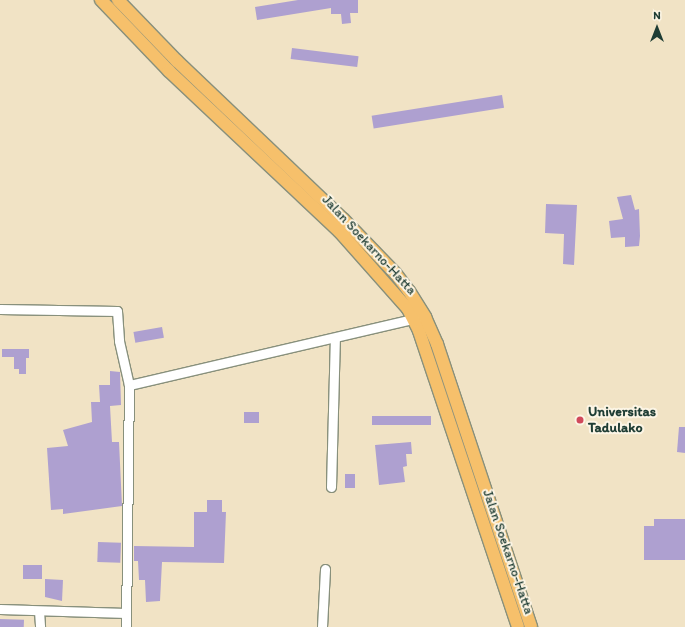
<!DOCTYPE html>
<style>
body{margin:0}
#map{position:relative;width:685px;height:627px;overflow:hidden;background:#f1e3c5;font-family:Itim,sans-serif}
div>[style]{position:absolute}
.building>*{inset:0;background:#aea0d0;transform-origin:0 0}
.roads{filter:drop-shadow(1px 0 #88907c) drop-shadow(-1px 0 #88907c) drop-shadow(0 1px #88907c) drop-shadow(0 -1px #88907c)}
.minor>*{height:9px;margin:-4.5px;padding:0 4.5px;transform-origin:4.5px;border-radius:4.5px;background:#fff}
.major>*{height:12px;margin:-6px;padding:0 6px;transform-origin:6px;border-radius:6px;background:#f6c06b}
.dots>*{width:11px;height:11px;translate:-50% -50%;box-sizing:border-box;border:2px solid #fcf5e5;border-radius:50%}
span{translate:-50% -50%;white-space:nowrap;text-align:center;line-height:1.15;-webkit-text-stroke:4px #fcf5e5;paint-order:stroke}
.street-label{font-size:14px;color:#1f3d34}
.poi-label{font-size:14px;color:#1f3d34;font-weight:700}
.left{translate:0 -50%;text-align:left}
.north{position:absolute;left:637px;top:8px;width:40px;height:40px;-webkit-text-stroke:3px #fcf5e5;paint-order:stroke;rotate:0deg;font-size:11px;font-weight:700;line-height:16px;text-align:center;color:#1f3d34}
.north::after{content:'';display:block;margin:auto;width:14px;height:18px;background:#1f3d34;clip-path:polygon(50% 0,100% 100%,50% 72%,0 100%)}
</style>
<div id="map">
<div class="building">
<div style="clip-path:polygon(298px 0,358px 0,358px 13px,350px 13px,351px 23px,342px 24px,341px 14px,331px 14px,331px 8px,257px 20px,255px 7px)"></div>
<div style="left:292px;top:48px;width:67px;height:11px;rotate:7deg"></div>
<div style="left:502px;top:95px;width:13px;height:132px;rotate:81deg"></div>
<div style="clip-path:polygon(631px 195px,635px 210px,639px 209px,640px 236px,639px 246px,625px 247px,625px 237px,611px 238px,609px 221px,623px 219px,617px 197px)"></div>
<div style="clip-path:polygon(546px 204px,577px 205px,574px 265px,563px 264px,564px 234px,545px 233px)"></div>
<div style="left:162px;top:327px;width:11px;height:29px;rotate:80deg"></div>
<div style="clip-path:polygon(2px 349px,29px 349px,29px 358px,26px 358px,26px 374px,19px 374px,19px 369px,14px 369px,14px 357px,2px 357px)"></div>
<div style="clip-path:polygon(110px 371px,120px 372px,121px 405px,110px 406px,112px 442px,119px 442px,122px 506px,63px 514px,63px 509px,51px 510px,47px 448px,68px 446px,63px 430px,92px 422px,91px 402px,100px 402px,99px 385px,110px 385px)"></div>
<div style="left:244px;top:412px;width:15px;height:11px"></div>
<div style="left:431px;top:416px;width:9px;height:59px;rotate:90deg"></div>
<div style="clip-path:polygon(679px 427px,685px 427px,685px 453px,677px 452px)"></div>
<div style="clip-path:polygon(411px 442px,412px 454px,406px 454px,407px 466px,403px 467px,405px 482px,379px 485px,375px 445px)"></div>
<div style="left:345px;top:474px;width:10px;height:14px"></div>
<div style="clip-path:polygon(207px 500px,222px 500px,222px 512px,226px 512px,224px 563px,162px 562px,160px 601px,146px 602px,145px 580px,139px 580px,138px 561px,134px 561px,134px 546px,194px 547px,194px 512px,207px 512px)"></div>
<div style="clip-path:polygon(654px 519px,685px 519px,685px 560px,644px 560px,644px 526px,654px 526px)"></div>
<div style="left:98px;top:542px;width:23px;height:20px;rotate:2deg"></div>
<div style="left:42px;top:565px;width:14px;height:19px;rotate:90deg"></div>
<div style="clip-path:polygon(45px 579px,63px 580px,62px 601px,45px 597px)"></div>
<div style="left:0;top:619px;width:24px;height:8px;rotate:2deg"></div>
</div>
<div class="roads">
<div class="minor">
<div style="left:0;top:309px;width:117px;rotate:1deg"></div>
<div style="left:117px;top:311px;width:30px;rotate:86deg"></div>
<div style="left:119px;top:341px;width:45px;rotate:77.2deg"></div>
<div style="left:331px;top:487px;width:149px;rotate:-88.5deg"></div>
<div style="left:0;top:609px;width:126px;rotate:1.8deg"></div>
<div style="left:39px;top:611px;width:16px;rotate:86deg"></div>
<div style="left:126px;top:627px;width:242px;rotate:-89.3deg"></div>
<div style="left:129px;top:385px;width:297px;rotate:-13.1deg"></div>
<div style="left:322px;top:627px;width:58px;rotate:-87deg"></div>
</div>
<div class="major">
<div style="left:101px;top:0;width:98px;rotate:46.2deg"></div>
<div style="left:169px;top:71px;width:233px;rotate:43.3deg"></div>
<div style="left:339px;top:231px;width:104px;rotate:48.5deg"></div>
<div style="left:408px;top:309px;width:25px;rotate:63deg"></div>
<div style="left:419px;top:331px;width:312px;rotate:71.5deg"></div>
<div style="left:118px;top:0;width:85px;rotate:46deg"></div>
<div style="left:177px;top:61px;width:229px;rotate:43.6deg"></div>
<div style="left:343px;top:219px;width:76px;rotate:46.1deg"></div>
<div style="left:396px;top:274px;width:21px;rotate:53deg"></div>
<div style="left:409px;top:291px;width:31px;rotate:58deg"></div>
<div style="left:425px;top:317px;width:30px;rotate:66deg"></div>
<div style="left:437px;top:344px;width:298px;rotate:71.6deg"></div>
</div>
</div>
<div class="dots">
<div style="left:580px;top:420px;background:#d1495b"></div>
</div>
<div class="street-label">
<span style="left:369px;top:245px;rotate:47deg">Jalan Soekarno-Hatta</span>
<span style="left:508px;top:552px;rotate:71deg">Jalan Soekarno-Hatta</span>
</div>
<div class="poi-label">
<span class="left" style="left:588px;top:420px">Universitas<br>Tadulako</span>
</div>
<div class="north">N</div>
</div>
